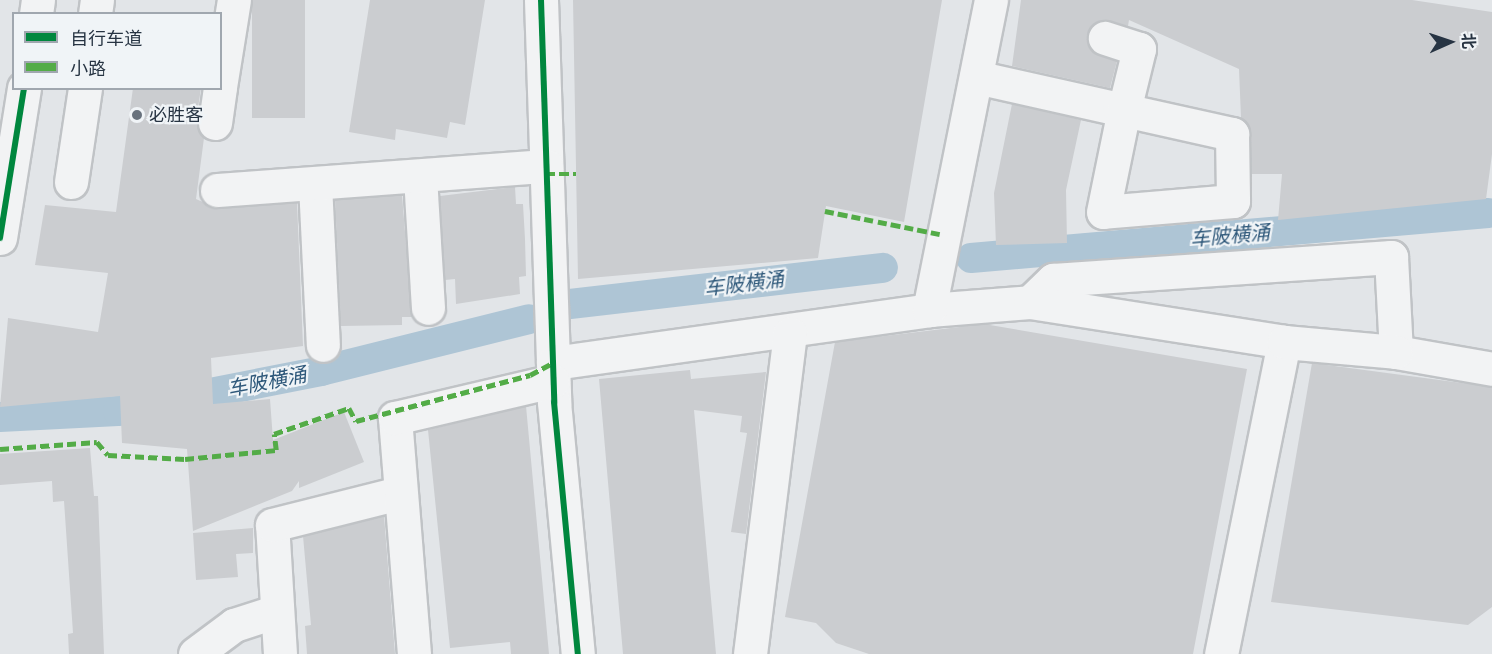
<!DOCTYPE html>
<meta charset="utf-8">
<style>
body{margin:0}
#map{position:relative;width:1492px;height:654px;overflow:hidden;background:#e2e5e8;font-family:"Roboto Condensed","Noto Sans SC",sans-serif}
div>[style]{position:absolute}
.canal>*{height:30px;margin:-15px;padding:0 15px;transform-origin:15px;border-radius:15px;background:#aec5d5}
.building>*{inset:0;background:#cbcdd0;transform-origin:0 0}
.roads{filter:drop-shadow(2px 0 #c0c3c6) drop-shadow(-2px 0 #c0c3c6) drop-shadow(0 2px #c0c3c6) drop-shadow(0 -2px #c0c3c6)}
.minor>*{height:33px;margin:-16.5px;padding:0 16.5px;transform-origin:16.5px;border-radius:16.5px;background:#f2f3f4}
.quiet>*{height:4.5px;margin-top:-2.25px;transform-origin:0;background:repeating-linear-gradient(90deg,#53ac47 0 9px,transparent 0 13.5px)}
.cycleway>*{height:6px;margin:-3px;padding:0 3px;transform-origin:3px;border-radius:3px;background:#00873e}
.dots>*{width:16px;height:16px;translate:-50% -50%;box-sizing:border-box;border:3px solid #f0f4f7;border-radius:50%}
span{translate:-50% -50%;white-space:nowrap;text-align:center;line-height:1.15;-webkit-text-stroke:4.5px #f0f4f7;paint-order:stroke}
.poi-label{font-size:18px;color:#273443}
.left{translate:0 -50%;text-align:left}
.water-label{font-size:20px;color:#2e587a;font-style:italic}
.legend{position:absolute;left:12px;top:12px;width:210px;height:78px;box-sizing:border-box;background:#f0f4f7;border:2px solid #a0a7af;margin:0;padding:8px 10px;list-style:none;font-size:18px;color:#273443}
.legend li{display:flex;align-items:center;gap:12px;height:30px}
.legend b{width:30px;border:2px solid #a0a7af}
.north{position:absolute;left:1420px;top:12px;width:60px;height:60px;-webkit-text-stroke:4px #f0f4f7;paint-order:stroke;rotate:87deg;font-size:16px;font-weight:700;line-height:24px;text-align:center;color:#273443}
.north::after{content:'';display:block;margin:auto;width:21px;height:27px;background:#273443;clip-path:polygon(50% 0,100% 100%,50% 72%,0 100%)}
</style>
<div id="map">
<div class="canal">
<div style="left:971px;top:258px;width:519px;rotate:-4.97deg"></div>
<div style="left:570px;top:304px;width:315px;rotate:-6.6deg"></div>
<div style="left:0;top:417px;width:118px;rotate:-2.9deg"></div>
<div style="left:118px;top:411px;width:207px;rotate:-11.1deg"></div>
<div style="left:321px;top:371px;width:214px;rotate:-14deg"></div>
</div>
<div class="building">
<div style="left:252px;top:0;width:53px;height:118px"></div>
<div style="clip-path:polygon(370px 0,485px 0,465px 125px,450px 122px,447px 138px,396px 129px,395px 140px,349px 132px)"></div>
<div style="clip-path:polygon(573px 0,942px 0,904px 222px,826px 206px,818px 258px,578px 279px)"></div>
<div style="clip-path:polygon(1021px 0,1412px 0,1492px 12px,1492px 154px,1486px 199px,1278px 220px,1282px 174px,1251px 174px,1251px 134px,1241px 118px,1239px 69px,1129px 20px,1128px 26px,1102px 20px,1092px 25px,1087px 41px,1092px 51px,1117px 61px,1110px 88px,1012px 66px)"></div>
<div style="clip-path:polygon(133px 88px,201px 88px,196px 121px,204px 138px,196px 199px,218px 209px,297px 203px,303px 346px,211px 358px,213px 404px,270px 399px,273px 440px,344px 412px,364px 462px,299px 488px,299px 481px,292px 491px,193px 531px,187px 449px,122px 443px,120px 396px,0 407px,8px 318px,98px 332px,108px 273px,35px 265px,45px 205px,116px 212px)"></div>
<div style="clip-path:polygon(1012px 104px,1081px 120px,1066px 190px,1067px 243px,996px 245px,994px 193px)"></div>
<div style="clip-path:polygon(515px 187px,516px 204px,523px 204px,525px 239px,526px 276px,519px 277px,520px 294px,456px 304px,455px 279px,445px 280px,440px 196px)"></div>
<div style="clip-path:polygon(402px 195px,412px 317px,402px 317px,402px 325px,341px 326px,335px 200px)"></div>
<div style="clip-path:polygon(984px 324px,1247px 369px,1193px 654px,869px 654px,836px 643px,816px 623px,785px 617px,835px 342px)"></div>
<div style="clip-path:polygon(1312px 363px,1492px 387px,1492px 607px,1468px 625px,1271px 602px)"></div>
<div style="clip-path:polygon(690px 370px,691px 379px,766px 372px,746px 534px,731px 532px,747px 433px,740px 432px,742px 416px,694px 410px,716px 654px,623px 654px,599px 379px)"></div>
<div style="clip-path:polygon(526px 406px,549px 654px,511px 654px,510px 642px,450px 648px,428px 430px)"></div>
<div style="clip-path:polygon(90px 448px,94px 496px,98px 496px,104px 654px,69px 654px,68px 634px,73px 633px,64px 501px,53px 502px,52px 481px,0 485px,0 454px)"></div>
<div style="clip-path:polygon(384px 516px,395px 654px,307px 654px,305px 626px,311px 625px,303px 536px)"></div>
<div style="clip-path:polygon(253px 528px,253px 553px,236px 554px,238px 577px,196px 580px,193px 533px)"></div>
</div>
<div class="roads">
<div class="minor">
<div style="left:541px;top:0;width:402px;rotate:88.1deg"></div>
<div style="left:554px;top:402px;width:253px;rotate:84.6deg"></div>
<div style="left:36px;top:14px;width:14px;rotate:-82deg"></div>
<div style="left:95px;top:14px;width:14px;rotate:-82deg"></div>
<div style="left:976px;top:77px;width:147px;rotate:12.6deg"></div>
<div style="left:1119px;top:109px;width:5px;rotate:11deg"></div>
<div style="left:1124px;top:110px;width:111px;rotate:12.5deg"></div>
<div style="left:1232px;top:134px;width:67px;rotate:89.1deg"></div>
<div style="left:1233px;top:201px;width:130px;rotate:175.2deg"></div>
<div style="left:1103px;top:212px;width:104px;rotate:-78.4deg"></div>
<div style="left:1124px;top:110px;width:63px;rotate:-76.2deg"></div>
<div style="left:1139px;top:49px;width:36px;rotate:-162deg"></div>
<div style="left:220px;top:87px;width:88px;rotate:-80.9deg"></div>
<div style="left:215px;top:123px;width:35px;rotate:-82deg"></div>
<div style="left:420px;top:177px;width:131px;rotate:86.5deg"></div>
<div style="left:71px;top:182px;width:95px;rotate:-81.5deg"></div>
<div style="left:315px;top:184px;width:161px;rotate:87.2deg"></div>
<div style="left:217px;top:190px;width:330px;rotate:-4.2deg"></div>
<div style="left:0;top:238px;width:152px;rotate:-80.9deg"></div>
<div style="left:1030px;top:302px;width:32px;rotate:-44deg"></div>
<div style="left:1053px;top:280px;width:339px;rotate:-3.9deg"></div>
<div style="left:1391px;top:257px;width:95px;rotate:87deg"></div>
<div style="left:1396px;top:352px;width:97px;rotate:10deg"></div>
<div style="left:929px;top:310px;width:101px;rotate:-4.5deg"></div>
<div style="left:1030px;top:302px;width:257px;rotate:8.9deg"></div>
<div style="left:1284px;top:342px;width:318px;rotate:101.4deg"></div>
<div style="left:1284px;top:342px;width:112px;rotate:5.1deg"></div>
<div style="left:553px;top:363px;width:380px;rotate:-8deg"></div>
<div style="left:929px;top:310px;width:316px;rotate:-78.7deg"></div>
<div style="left:195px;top:654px;width:49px;rotate:-36.6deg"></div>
<div style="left:234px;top:625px;width:45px;rotate:-18deg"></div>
<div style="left:280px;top:654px;width:129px;rotate:-93.5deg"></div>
<div style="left:272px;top:525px;width:131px;rotate:-14.1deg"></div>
<div style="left:414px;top:654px;width:237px;rotate:-94.6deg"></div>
<div style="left:395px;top:418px;width:162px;rotate:-13.2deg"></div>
<div style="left:750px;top:654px;width:323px;rotate:-82.9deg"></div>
</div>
</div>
<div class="quiet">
<div style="left:546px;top:174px;width:30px"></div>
<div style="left:825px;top:211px;width:121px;rotate:11.4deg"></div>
<div style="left:0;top:449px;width:97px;rotate:-4.1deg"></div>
<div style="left:97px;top:442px;width:17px;rotate:50deg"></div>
<div style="left:108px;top:455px;width:77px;rotate:3deg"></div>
<div style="left:185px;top:459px;width:91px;rotate:-5.6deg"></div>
<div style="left:276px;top:450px;width:16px;rotate:-97deg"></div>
<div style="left:274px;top:434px;width:79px;rotate:-19.1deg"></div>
<div style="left:349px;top:408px;width:15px;rotate:62deg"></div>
<div style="left:356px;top:421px;width:180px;rotate:-14.8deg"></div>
<div style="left:530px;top:375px;width:26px;rotate:-28deg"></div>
</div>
<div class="cycleway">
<div style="left:541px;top:0;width:402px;rotate:88.1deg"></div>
<div style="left:554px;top:402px;width:253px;rotate:84.6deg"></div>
<div style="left:0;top:238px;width:152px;rotate:-80.9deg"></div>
</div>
<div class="dots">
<div style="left:137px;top:115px;background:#68727d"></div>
</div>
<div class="poi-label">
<span class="left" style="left:149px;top:115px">必胜客</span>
</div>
<div class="water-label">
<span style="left:1230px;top:236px;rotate:-5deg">车陂横涌</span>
<span style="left:744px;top:284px;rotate:-7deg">车陂横涌</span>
<span style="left:267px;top:382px;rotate:-11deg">车陂横涌</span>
</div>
<ul class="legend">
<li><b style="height:8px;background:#00873e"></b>自行车道</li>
<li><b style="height:8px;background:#53ac47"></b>小路</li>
</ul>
<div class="north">北</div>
</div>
